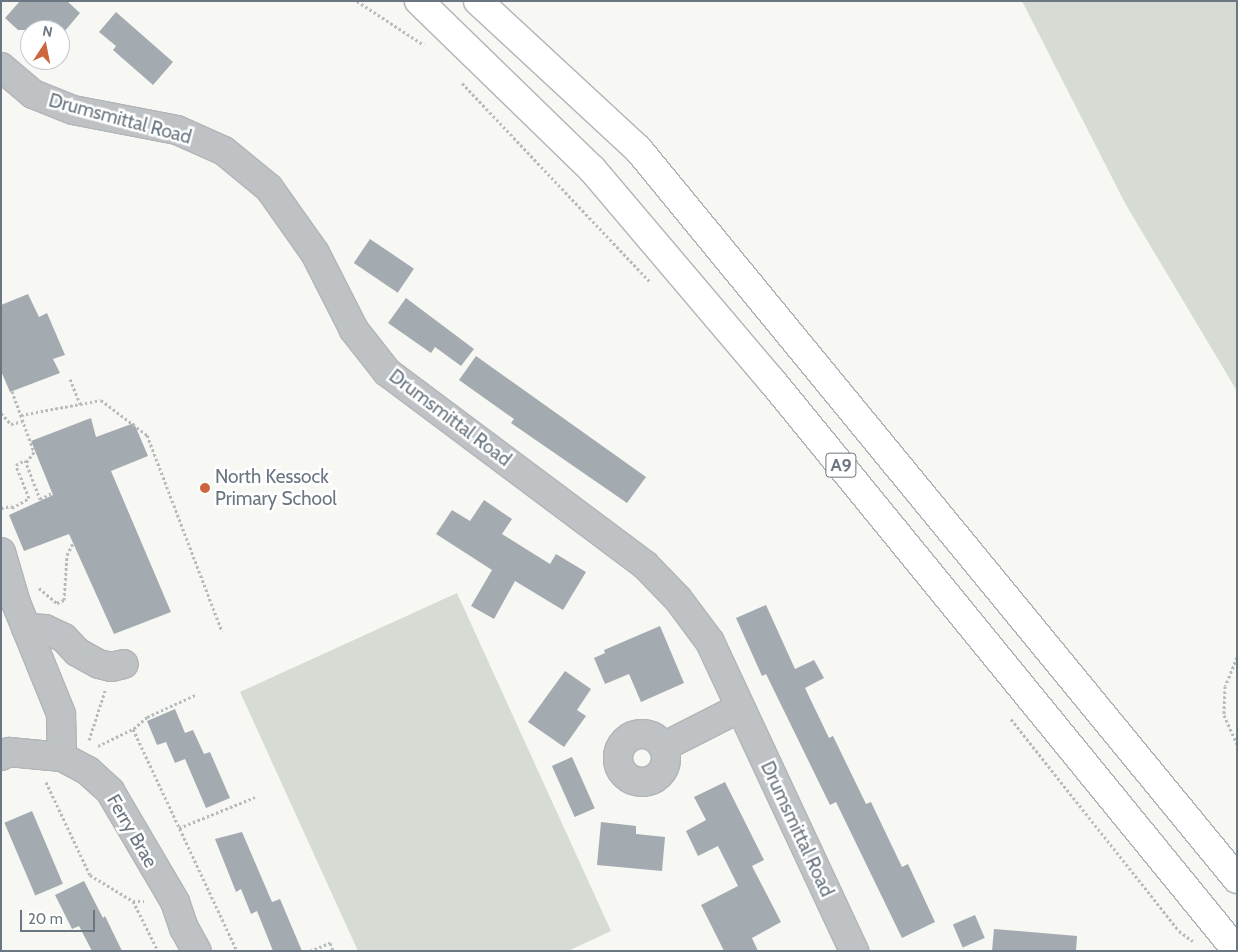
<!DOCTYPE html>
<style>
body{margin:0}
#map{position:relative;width:1238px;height:952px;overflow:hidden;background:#f7f7f4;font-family:Cabin,sans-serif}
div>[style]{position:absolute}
.green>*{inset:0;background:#d6dbd4}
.building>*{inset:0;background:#a4abb0;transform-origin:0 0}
.path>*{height:3px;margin-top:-1.5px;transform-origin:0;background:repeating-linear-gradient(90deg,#b8bbbd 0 2.5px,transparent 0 5px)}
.roads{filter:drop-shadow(1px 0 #b2b5b8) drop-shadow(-1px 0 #b2b5b8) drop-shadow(0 1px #b2b5b8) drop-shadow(0 -1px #b2b5b8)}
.minor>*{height:28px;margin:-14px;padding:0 14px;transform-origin:14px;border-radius:14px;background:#bec2c5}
.minor>.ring{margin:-14px;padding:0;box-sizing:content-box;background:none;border:28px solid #bec2c5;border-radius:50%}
.highway>*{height:28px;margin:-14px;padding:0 14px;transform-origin:14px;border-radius:14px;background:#fff}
.dots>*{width:14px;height:14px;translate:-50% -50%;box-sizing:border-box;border:2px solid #fff;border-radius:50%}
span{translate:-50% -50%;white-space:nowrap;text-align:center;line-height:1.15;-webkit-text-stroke:5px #fff;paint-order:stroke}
.shield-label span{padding:1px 4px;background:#fff;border:1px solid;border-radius:4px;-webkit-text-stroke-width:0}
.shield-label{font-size:18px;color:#6a7681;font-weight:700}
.street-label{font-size:19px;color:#6a7681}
.poi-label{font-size:19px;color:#6a7681}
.left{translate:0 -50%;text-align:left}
.frame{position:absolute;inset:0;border:2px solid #6a7681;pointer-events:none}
.north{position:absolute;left:20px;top:20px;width:50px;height:50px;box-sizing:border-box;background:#fff;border:1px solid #c3c8cd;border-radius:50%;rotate:11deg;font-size:14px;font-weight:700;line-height:20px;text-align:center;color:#6a7681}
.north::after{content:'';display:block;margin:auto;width:18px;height:22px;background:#cd663e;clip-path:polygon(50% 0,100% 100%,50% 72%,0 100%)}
.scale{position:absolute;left:20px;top:910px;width:75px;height:22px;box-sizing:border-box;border:2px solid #6a7681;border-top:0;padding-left:6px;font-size:15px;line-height:18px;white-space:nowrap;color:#6a7681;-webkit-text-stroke:4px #fff;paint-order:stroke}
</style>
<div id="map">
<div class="green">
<div style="clip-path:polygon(1022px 1px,1237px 1px,1237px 391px,1126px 205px)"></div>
<div style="clip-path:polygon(457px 593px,611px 931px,568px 951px,358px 951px,240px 692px)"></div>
</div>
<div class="building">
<div style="clip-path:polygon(20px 1px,67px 1px,80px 13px,64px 32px,50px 20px,42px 30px,18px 30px,5px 18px)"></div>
<div style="clip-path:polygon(116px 12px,173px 62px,153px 85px,113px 50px,116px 46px,99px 32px)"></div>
<div style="left:370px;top:239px;width:53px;height:29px;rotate:34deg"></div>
<div style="clip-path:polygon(28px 294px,39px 317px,47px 313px,65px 355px,53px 359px,60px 373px,10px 392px,1px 371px,1px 305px)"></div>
<div style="clip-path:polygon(406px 298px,474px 349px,461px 366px,435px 347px,431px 353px,388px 323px)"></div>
<div style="clip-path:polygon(476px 356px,646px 477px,627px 503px,511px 423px,514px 419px,459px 380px)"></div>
<div style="clip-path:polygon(91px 418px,96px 437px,134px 423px,148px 456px,111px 471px,171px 612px,114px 634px,69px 534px,24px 551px,9px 515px,53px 495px,31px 441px)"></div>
<div style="clip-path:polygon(484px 500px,512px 519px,502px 534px,550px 564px,556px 554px,586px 572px,563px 610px,515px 581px,494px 619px,471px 606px,492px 570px,436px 534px,452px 510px,470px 521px)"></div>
<div style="clip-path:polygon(766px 605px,795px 669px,814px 660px,824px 678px,805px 688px,829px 738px,833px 736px,866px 804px,871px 802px,902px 867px,908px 864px,935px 922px,902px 938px,836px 802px,830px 805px,766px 674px,762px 676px,736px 618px)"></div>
<div style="clip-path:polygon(660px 626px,684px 683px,641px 702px,629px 674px,605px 684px,594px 658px,605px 653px,604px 650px)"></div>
<div style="clip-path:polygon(565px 671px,591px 689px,577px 710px,586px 716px,564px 747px,528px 722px)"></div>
<div style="clip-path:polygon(175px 709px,185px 733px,193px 730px,204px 754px,210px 752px,230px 798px,206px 808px,185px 759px,175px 763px,166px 742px,157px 745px,147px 721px)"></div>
<div style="left:572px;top:757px;width:56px;height:22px;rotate:66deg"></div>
<div style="clip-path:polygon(725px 782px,764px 860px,752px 866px,781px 922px,752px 938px,758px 951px,724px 951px,701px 905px,738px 886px,718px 846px,698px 856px,686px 831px,706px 820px,694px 797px)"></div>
<div style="left:32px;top:811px;width:79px;height:30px;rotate:67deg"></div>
<div style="clip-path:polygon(601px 822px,636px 826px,636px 834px,665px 837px,662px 871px,597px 865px)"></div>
<div style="clip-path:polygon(242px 832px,272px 902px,280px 899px,302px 951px,273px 951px,257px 911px,251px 914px,241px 889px,236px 892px,215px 839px)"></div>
<div style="clip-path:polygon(84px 881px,103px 918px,105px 916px,122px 951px,92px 951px,79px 926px,72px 929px,55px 895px)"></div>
<div style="left:975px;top:915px;width:25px;height:24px;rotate:67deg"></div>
<div style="clip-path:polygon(994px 929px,1077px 936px,1076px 951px,992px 951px)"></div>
</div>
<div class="path">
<div style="left:357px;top:1px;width:80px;rotate:33.3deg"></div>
<div style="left:462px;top:83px;width:274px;rotate:46.6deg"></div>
<div style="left:70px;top:379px;width:27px;rotate:68deg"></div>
<div style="left:12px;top:391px;width:65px;rotate:70.2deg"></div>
<div style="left:34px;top:452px;width:14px;rotate:126deg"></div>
<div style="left:1px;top:413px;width:15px;rotate:48deg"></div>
<div style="left:11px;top:424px;width:12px;rotate:-14deg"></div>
<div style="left:21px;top:415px;width:81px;rotate:-10.6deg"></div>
<div style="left:101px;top:400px;width:58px;rotate:37.3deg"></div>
<div style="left:147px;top:435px;width:210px;rotate:69.1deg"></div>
<div style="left:1px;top:508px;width:11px;rotate:-10deg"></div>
<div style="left:12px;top:506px;width:2px;rotate:90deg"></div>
<div style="left:12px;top:508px;width:20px;rotate:-30deg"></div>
<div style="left:29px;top:498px;width:35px;rotate:-112deg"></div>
<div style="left:16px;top:465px;width:10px;rotate:-29deg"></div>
<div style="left:25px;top:460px;width:42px;rotate:69deg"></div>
<div style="left:40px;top:499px;width:13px;rotate:-27deg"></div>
<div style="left:39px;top:588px;width:23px;rotate:40deg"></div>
<div style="left:57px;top:603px;width:8px;rotate:-23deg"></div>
<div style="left:64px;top:600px;width:45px;rotate:-86.2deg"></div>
<div style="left:67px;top:555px;width:13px;rotate:-63deg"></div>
<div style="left:1237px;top:657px;width:31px;rotate:112deg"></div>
<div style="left:1225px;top:686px;width:29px;rotate:92deg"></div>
<div style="left:1224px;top:715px;width:32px;rotate:66deg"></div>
<div style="left:195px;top:695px;width:53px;rotate:155.4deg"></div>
<div style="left:147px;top:717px;width:18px;rotate:139deg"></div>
<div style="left:133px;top:729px;width:245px;rotate:64.9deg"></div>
<div style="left:1011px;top:719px;width:270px;rotate:51.6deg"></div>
<div style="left:1179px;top:931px;width:17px;rotate:36deg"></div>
<div style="left:89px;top:740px;width:52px;rotate:-71.9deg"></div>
<div style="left:98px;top:746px;width:39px;rotate:-26deg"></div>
<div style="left:46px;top:782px;width:103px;rotate:64.7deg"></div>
<div style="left:90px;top:875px;width:50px;rotate:31.2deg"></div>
<div style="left:133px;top:901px;width:11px"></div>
<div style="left:179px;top:828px;width:82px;rotate:-22.2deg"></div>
<div style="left:133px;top:901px;width:56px;rotate:63.4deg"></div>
<div style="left:310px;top:951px;width:22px;rotate:-22deg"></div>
<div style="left:330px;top:943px;width:9px;rotate:69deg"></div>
</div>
<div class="roads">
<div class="minor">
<div style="left:1px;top:67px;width:42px;rotate:40.2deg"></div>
<div style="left:33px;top:94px;width:43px;rotate:21.8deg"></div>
<div style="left:73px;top:110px;width:106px;rotate:10.9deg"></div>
<div style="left:177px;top:130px;width:51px;rotate:24.1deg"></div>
<div style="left:224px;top:151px;width:58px;rotate:39.4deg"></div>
<div style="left:269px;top:188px;width:80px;rotate:54.7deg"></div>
<div style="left:315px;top:253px;width:86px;rotate:63.1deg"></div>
<div style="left:354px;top:330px;width:53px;rotate:51.8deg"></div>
<div style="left:387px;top:372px;width:322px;rotate:36.8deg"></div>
<div style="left:645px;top:565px;width:47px;rotate:45.9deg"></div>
<div style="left:678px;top:599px;width:54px;rotate:53.3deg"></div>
<div style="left:710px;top:642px;width:341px;rotate:65deg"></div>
<div style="left:1px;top:552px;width:53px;rotate:73.6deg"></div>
<div style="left:16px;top:603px;width:120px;rotate:67.9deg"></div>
<div style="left:61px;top:714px;width:43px;rotate:88.7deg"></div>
<div style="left:26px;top:628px;width:19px;rotate:3deg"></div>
<div style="left:45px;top:629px;width:21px;rotate:25deg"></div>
<div style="left:64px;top:638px;width:19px;rotate:47deg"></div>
<div style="left:77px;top:652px;width:25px;rotate:29deg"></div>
<div style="left:99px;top:664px;width:12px;rotate:14deg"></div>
<div style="left:111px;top:667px;width:13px;rotate:-13deg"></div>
<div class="ring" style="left:618px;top:734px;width:20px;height:20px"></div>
<div style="left:663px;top:747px;width:86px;rotate:-26.9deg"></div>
<div style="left:1px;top:756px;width:9px;rotate:-27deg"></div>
<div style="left:9px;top:752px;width:53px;rotate:5.4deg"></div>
<div style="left:62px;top:757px;width:30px;rotate:28deg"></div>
<div style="left:88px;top:771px;width:30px;rotate:42deg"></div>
<div style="left:110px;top:791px;width:129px;rotate:59.6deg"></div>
<div style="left:175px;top:902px;width:28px;rotate:71deg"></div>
<div style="left:184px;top:928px;width:26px;rotate:61deg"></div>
</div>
<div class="highway">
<div style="left:419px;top:1px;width:241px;rotate:44.2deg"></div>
<div style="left:592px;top:169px;width:278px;rotate:49.7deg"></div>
<div style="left:772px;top:381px;width:736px;rotate:50.79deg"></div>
<div style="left:478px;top:1px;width:218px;rotate:42.8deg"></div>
<div style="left:638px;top:149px;width:944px;rotate:50.63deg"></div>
</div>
</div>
<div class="dots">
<div style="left:205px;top:488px;background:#cd663e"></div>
</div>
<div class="shield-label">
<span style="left:841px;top:465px">A9</span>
</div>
<div class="street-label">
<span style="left:120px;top:119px;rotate:15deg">Drumsmittal Road</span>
<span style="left:450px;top:418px;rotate:37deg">Drumsmittal Road</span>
<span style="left:797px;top:829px;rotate:65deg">Drumsmittal Road</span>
<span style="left:132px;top:831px;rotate:60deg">Ferry Brae</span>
</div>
<div class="poi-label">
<span class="left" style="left:215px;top:488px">North Kessock<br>Primary School</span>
</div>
<div class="frame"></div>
<div class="north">N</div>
<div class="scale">20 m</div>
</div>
